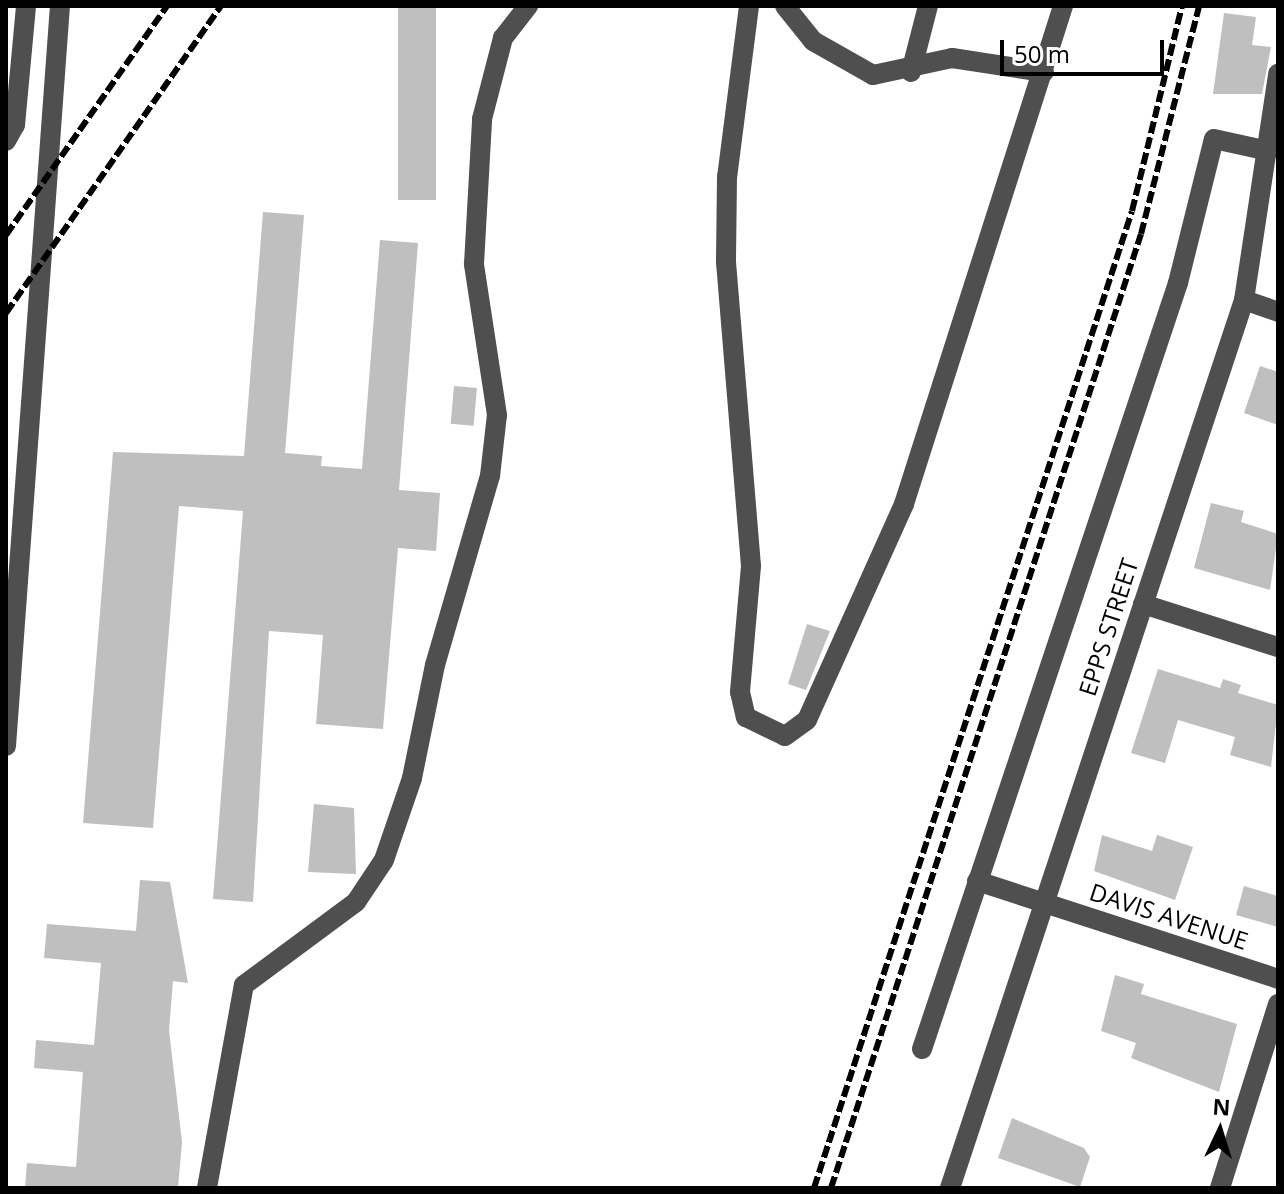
<!DOCTYPE html>
<style>
body{margin:0}
#map{position:relative;width:1284px;height:1194px;overflow:hidden;background:#fff;font-family:"Open Sans",sans-serif}
div>[style]{position:absolute}
.building>*{inset:0;background:#bfbfbf;transform-origin:0 0}
.minor>*{height:20px;margin:-10px;padding:0 10px;transform-origin:10px;border-radius:10px;background:#4f4f4f}
.rail>*{height:6px;margin-top:-3px;transform-origin:0;background:repeating-linear-gradient(90deg,#000 0 12px,transparent 0 16px)}
span{translate:-50% -50%;white-space:nowrap;text-align:center;line-height:1.15;-webkit-text-stroke:6px #fff;paint-order:stroke}
.street-label{font-size:24px;color:#000}
.frame{position:absolute;inset:0;border:8px solid #000;pointer-events:none}
.north{position:absolute;left:1180px;top:1090px;width:80px;height:80px;-webkit-text-stroke:6px #fff;paint-order:stroke;rotate:4deg;font-size:22px;font-weight:700;line-height:32px;text-align:center;color:#000}
.north::after{content:'';display:block;margin:auto;width:28px;height:36px;background:#000;clip-path:polygon(50% 0,100% 100%,50% 72%,0 100%)}
.scale{position:absolute;left:1000px;top:40px;width:164px;height:36px;box-sizing:border-box;border:4px solid #000;border-top:0;padding-left:10px;font-size:24px;line-height:28px;white-space:nowrap;color:#000;-webkit-text-stroke:6px #fff;paint-order:stroke}
</style>
<div id="map">
<div class="building">
<div style="left:398px;top:6px;width:38px;height:194px"></div>
<div style="clip-path:polygon(1224px 13px,1256px 17px,1252px 45px,1271px 47px,1262px 94px,1213px 94px)"></div>
<div style="clip-path:polygon(263px 212px,304px 215px,285px 453px,322px 456px,321px 466px,362px 469px,380px 240px,418px 243px,399px 490px,440px 493px,436px 551px,398px 548px,383px 729px,316px 724px,323px 635px,269px 631px,253px 902px,213px 899px,243px 511px,179px 506px,153px 828px,83px 823px,113px 452px,244px 456px)"></div>
<div style="clip-path:polygon(1260px 366px,1278px 372px,1278px 425px,1244px 413px)"></div>
<div style="left:454px;top:386px;width:23px;height:38px;rotate:5deg"></div>
<div style="clip-path:polygon(1211px 503px,1244px 511px,1241px 522px,1278px 534px,1270px 590px,1194px 568px)"></div>
<div style="clip-path:polygon(807px 624px,830px 631px,806px 690px,788px 684px)"></div>
<div style="clip-path:polygon(1158px 669px,1220px 688px,1223px 679px,1241px 685px,1238px 693px,1278px 705px,1271px 767px,1230px 755px,1235px 737px,1178px 720px,1165px 763px,1131px 753px)"></div>
<div style="clip-path:polygon(314px 804px,354px 808px,356px 874px,308px 872px)"></div>
<div style="clip-path:polygon(1102px 835px,1152px 851px,1157px 835px,1193px 847px,1175px 900px,1094px 871px)"></div>
<div style="clip-path:polygon(140px 880px,170px 882px,188px 983px,173px 981px,169px 1030px,182px 1142px,178px 1188px,25px 1188px,27px 1163px,76px 1167px,83px 1072px,34px 1068px,36px 1040px,94px 1045px,101px 963px,44px 958px,47px 924px,136px 931px)"></div>
<div style="clip-path:polygon(1244px 886px,1278px 896px,1278px 927px,1236px 915px)"></div>
<div style="clip-path:polygon(1115px 975px,1144px 984px,1141px 994px,1237px 1024px,1219px 1092px,1131px 1058px,1136px 1043px,1101px 1031px)"></div>
<div style="clip-path:polygon(1012px 1118px,1084px 1148px,1090px 1157px,1080px 1187px,998px 1158px)"></div>
</div>
<div class="minor">
<div style="left:749px;top:6px;width:172px;rotate:97.3deg"></div>
<div style="left:727px;top:177px;width:85px;rotate:90.7deg"></div>
<div style="left:726px;top:262px;width:305px;rotate:85.3deg"></div>
<div style="left:751px;top:566px;width:126px;rotate:95deg"></div>
<div style="left:740px;top:692px;width:26px;rotate:77deg"></div>
<div style="left:746px;top:717px;width:43px;rotate:26deg"></div>
<div style="left:785px;top:736px;width:27px;rotate:-36deg"></div>
<div style="left:807px;top:720px;width:237px;rotate:-65.8deg"></div>
<div style="left:904px;top:504px;width:523px;rotate:-72.29deg"></div>
<div style="left:785px;top:6px;width:45px;rotate:51.3deg"></div>
<div style="left:813px;top:41px;width:69px;rotate:29.5deg"></div>
<div style="left:873px;top:75px;width:81px;rotate:-12.1deg"></div>
<div style="left:952px;top:58px;width:93px;rotate:8.7deg"></div>
<div style="left:911px;top:72px;width:68px;rotate:-75.6deg"></div>
<div style="left:6px;top:141px;width:18px;rotate:-61deg"></div>
<div style="left:15px;top:125px;width:120px;rotate:-84.7deg"></div>
<div style="left:1244px;top:300px;width:36px;rotate:19deg"></div>
<div style="left:1143px;top:604px;width:142px;rotate:17.7deg"></div>
<div style="left:6px;top:746px;width:742px;rotate:-85.83deg"></div>
<div style="left:977px;top:881px;width:317px;rotate:18deg"></div>
<div style="left:922px;top:1049px;width:808px;rotate:-71.52deg"></div>
<div style="left:1178px;top:283px;width:148px;rotate:-76deg"></div>
<div style="left:1214px;top:139px;width:56px;rotate:12.3deg"></div>
<div style="left:207px;top:1188px;width:206px;rotate:-79.7deg"></div>
<div style="left:244px;top:985px;width:139px;rotate:-36.5deg"></div>
<div style="left:356px;top:902px;width:50px;rotate:-56.3deg"></div>
<div style="left:384px;top:860px;width:87px;rotate:-71.1deg"></div>
<div style="left:412px;top:778px;width:115px;rotate:-78.5deg"></div>
<div style="left:435px;top:665px;width:197px;rotate:-73.8deg"></div>
<div style="left:490px;top:476px;width:61px;rotate:-83.5deg"></div>
<div style="left:497px;top:415px;width:153px;rotate:-98.7deg"></div>
<div style="left:474px;top:264px;width:145px;rotate:-86.8deg"></div>
<div style="left:482px;top:119px;width:84px;rotate:-75.5deg"></div>
<div style="left:503px;top:38px;width:41px;rotate:-52deg"></div>
<div style="left:950px;top:1188px;width:935px;rotate:-71.68deg"></div>
<div style="left:1244px;top:300px;width:229px;rotate:-81.4deg"></div>
<div style="left:1220px;top:1188px;width:193px;rotate:-72.5deg"></div>
</div>
<div class="rail">
<div style="left:6px;top:235px;width:280px;rotate:-54.9deg"></div>
<div style="left:6px;top:313px;width:375px;rotate:-55deg"></div>
<div style="left:814px;top:1188px;width:1027px;rotate:-71.97deg"></div>
<div style="left:1132px;top:211px;width:211px;rotate:-76.3deg"></div>
<div style="left:831px;top:1188px;width:1003px;rotate:-72deg"></div>
<div style="left:1141px;top:234px;width:235px;rotate:-75.7deg"></div>
</div>
<div class="street-label">
<span style="left:1108px;top:627px;rotate:-72deg">EPPS STREET</span>
<span style="left:1169px;top:916px;rotate:18deg">DAVIS AVENUE</span>
</div>
<div class="frame"></div>
<div class="north">N</div>
<div class="scale">50 m</div>
</div>
